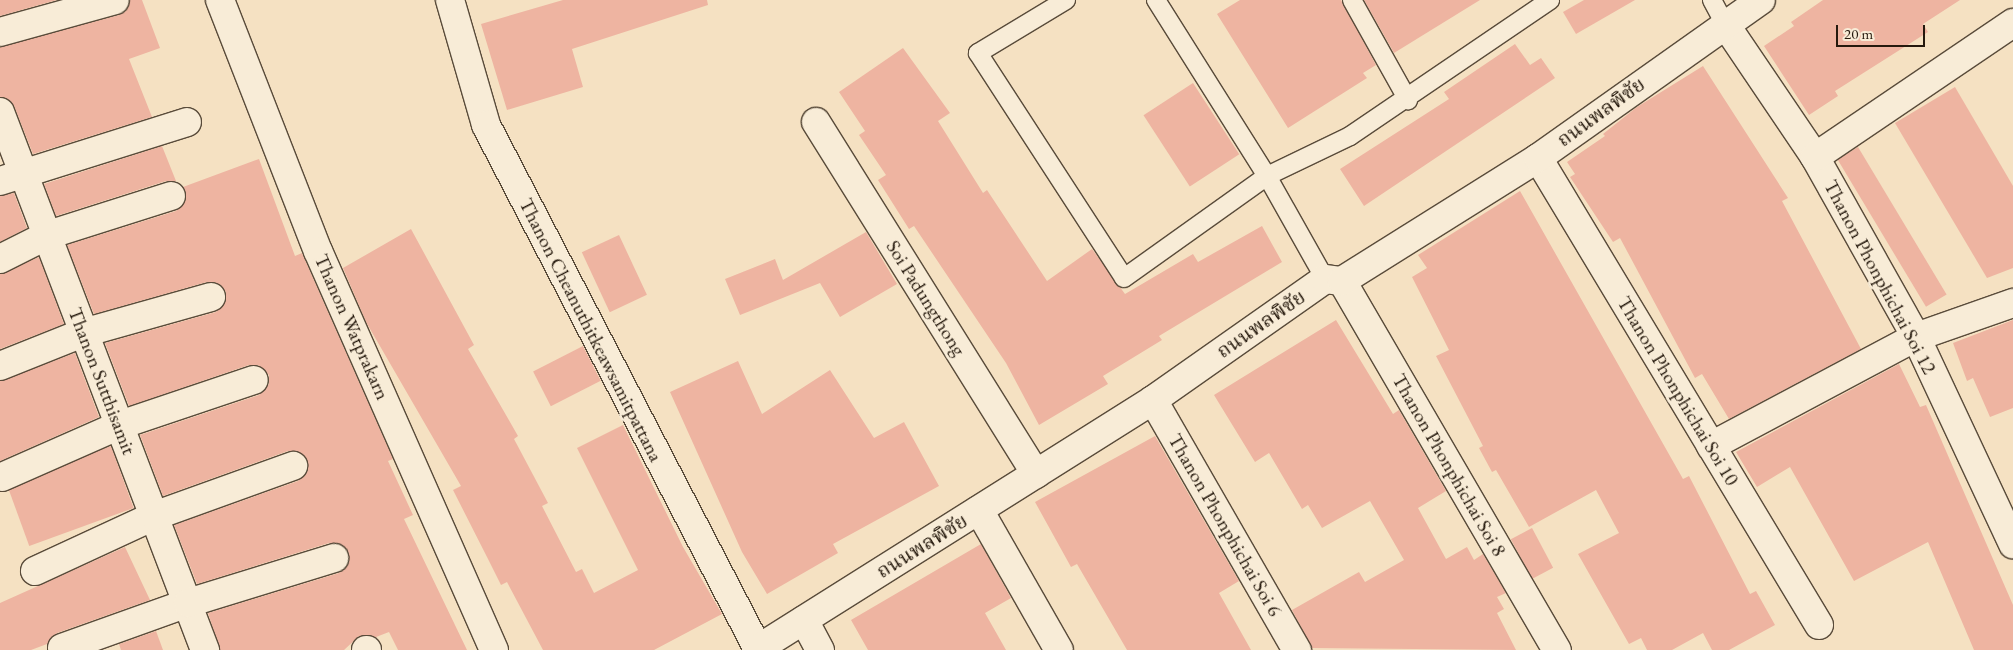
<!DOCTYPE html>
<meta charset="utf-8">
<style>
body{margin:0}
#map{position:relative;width:2013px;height:650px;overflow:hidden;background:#f5e1c2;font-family:"EB Garamond","Noto Serif Thai",serif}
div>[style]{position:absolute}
.building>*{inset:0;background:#eeb4a1;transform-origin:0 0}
.roads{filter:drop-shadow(1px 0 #594b3a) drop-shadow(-1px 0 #594b3a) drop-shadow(0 1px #594b3a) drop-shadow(0 -1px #594b3a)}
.service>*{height:18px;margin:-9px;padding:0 9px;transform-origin:9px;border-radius:9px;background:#f8ecd7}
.minor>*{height:28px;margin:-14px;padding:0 14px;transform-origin:14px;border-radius:14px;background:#f8ecd7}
.tertiary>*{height:28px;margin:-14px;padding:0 14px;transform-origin:14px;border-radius:14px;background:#f8ecd7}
span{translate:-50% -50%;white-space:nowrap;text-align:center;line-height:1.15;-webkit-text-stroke:5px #f8ecd7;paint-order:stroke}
.street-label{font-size:20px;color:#25190d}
.scale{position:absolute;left:1836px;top:25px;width:89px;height:22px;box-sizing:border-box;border:2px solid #25190d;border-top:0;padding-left:6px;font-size:15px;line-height:18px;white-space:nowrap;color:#25190d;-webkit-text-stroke:4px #f8ecd7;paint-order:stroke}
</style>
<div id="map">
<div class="building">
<div style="clip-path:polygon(0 0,57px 0,0 16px)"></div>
<div style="clip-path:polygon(130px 0,142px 0,160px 48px,129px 59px,152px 117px,33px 154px,14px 106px,0 97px,0 47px,119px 15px,126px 11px)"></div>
<div style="clip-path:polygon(563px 0,707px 0,708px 5px,572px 49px,583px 87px,507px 110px,481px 24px)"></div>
<div style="clip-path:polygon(1240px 0,1341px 0,1376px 65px,1363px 73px,1367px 78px,1288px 128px,1217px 14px)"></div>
<div style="clip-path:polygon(1364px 0,1480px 0,1394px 53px)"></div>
<div style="clip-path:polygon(1584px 0,1635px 0,1576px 34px,1563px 12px)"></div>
<div style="clip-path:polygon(1823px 0,1960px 0,1923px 24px,1928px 32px,1835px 91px,1838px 96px,1809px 115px,1764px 46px,1794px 26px,1791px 22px)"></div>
<div style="clip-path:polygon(1515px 44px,1530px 65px,1541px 58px,1555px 78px,1364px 206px,1340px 169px,1449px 99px,1444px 92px)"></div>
<div style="clip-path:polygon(903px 48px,950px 113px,938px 121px,983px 193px,987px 190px,1047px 281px,1092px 249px,1125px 294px,1193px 254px,1198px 262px,1262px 226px,1282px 262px,1159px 336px,1162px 340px,1103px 376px,1108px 384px,1039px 425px,1006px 363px,914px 226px,909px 229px,878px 180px,886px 175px,859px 135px,865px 131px,839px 92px)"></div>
<div style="clip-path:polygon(1703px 66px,1788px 198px,1782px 201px,1861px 349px,1729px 419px,1702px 374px,1695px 378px,1620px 238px,1613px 242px,1570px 177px,1575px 174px,1567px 162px,1605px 136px,1603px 134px,1637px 107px)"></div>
<div style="left:1193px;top:83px;width:85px;height:59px;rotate:57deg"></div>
<div style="clip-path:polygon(1955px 87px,2013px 186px,2013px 268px,1987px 278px,1895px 123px)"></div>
<div style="clip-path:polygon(162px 146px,176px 181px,166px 181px,56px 216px,44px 184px)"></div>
<div style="left:1858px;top:147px;width:172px;height:24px;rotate:59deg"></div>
<div style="clip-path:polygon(259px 159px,295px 256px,302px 253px,393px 459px,388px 461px,413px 515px,404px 519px,467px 650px,398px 650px,389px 632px,376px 637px,359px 636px,344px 650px,220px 650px,208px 613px,339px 573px,349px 562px,349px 553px,338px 543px,329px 543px,197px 584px,174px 525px,298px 481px,308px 469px,307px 460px,296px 451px,288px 451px,163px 496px,140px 435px,259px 395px,269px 384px,269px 375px,258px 365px,249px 365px,129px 406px,105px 343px,216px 312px,226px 301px,226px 292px,215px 282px,207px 282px,94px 314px,67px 245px,176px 211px,186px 200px,183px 187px)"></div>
<div style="clip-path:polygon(1520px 191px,1683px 479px,1689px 476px,1750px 594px,1756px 591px,1775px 625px,1729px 650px,1712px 650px,1703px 633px,1672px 650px,1647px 650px,1641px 638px,1629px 644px,1578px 554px,1619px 533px,1596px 490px,1529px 527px,1496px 470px,1492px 472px,1479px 448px,1483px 446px,1436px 356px,1449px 350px,1412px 277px,1427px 268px,1418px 255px)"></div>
<div style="clip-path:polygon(14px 193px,27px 228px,0 242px,0 196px)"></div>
<div style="clip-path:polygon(411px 229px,474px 345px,468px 349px,518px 436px,514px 439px,548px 503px,542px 506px,576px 572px,582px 569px,594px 593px,638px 570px,577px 448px,623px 425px,683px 547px,722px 614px,654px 650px,543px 650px,507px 582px,501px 585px,487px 557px,453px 490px,461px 486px,366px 322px,343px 268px)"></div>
<div style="clip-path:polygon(866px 232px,897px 284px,840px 317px,820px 283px,740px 315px,725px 279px,775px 259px,783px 280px)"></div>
<div style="left:619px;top:235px;width:66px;height:41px;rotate:65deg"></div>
<div style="clip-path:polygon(39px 257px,64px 324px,0 349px,0 274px)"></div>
<div style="clip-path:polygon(1336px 320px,1393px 414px,1399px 410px,1446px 491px,1418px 508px,1446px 559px,1467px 547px,1474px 560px,1483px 554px,1506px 593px,1497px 597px,1504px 609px,1497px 613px,1516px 650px,1312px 648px,1292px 610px,1359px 572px,1365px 582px,1404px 560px,1370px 501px,1322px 528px,1308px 505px,1302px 509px,1269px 453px,1255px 462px,1214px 395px)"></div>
<div style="clip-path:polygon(2013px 320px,2013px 408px,1990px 417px,1973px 378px,1967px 381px,1953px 343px)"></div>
<div style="left:583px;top:346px;width:39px;height:56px;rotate:63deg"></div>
<div style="clip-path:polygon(75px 353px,99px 417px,0 461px,0 381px)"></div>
<div style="clip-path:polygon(738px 361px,762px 414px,830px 370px,874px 438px,904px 422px,939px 486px,833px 544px,838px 553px,767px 594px,742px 552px,670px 392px)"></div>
<div style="clip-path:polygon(1899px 364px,1920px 407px,1926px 405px,2013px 605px,2013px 650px,1974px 650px,1928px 542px,1854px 581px,1790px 467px,1757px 487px,1736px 452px)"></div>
<div style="clip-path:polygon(1155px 436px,1239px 581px,1219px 593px,1251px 650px,1127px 650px,1077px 564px,1071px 567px,1035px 502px)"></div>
<div style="left:111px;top:446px;width:66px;height:111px;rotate:70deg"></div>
<div style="left:1532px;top:528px;width:45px;height:24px;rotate:62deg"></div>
<div style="clip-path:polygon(981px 544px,1011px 598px,985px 613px,1006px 650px,868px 650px,851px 620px)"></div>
<div style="clip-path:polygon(125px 547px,150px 600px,57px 633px,47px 644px,31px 650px,0 650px,0 603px)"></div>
<div style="clip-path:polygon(156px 631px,163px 650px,121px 650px,119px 644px)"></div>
</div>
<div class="roads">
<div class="service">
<div style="left:1066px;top:0;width:103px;rotate:148.9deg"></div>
<div style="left:978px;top:53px;width:268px;rotate:57deg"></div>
<div style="left:1124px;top:278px;width:176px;rotate:-35.5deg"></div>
<div style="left:1267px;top:176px;width:92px;rotate:-25.7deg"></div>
<div style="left:1350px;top:136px;width:242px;rotate:-34.2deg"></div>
<div style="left:1156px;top:0;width:208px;rotate:57.8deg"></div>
<div style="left:1267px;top:176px;width:118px;rotate:60.6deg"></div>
<div style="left:1352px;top:0;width:115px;rotate:60.8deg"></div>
<div style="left:1712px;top:0;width:27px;rotate:62deg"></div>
</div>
<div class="minor">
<div style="left:220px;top:0;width:269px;rotate:68.7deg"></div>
<div style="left:318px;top:251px;width:436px;rotate:66.2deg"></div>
<div style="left:450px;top:0;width:130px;rotate:73.9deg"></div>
<div style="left:486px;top:125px;width:590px;rotate:62.57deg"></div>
<div style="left:1725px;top:24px;width:161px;rotate:55.9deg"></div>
<div style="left:1815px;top:157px;width:206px;rotate:60.7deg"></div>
<div style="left:1916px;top:337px;width:229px;rotate:64.9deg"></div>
<div style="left:0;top:32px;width:119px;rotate:-15.5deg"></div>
<div style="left:0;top:112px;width:576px;rotate:69.14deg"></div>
<div style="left:816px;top:122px;width:415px;rotate:58deg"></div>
<div style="left:1815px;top:157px;width:239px;rotate:-34.1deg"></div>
<div style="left:1538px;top:158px;width:545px;rotate:58.96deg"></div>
<div style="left:0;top:181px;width:196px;rotate:-17.5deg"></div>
<div style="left:0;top:259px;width:54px;rotate:-26.6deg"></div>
<div style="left:48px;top:235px;width:129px;rotate:-17.6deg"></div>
<div style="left:1342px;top:281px;width:427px;rotate:59.8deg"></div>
<div style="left:0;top:366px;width:89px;rotate:-21.7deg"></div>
<div style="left:83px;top:333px;width:133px;rotate:-15.7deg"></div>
<div style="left:1153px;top:400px;width:289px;rotate:60.1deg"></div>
<div style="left:1711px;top:446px;width:232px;rotate:-28deg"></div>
<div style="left:1916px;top:337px;width:103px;rotate:-19.3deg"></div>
<div style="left:2px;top:477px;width:129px;rotate:-23.8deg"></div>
<div style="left:120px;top:425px;width:141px;rotate:-18.6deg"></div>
<div style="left:979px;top:510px;width:161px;rotate:60.3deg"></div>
<div style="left:35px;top:571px;width:131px;rotate:-24.8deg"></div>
<div style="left:154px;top:516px;width:148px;rotate:-19.8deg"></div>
<div style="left:804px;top:620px;width:34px;rotate:62deg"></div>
<div style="left:62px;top:648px;width:134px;rotate:-19.7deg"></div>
<div style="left:188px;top:603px;width:153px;rotate:-17.1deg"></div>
<div style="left:366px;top:650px;width:1px"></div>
</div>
<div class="tertiary">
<div style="left:756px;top:650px;width:469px;rotate:-32.2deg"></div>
<div style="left:1153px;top:400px;width:210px;rotate:-35.1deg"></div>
<div style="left:1325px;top:279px;width:17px;rotate:7deg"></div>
<div style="left:1342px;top:281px;width:231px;rotate:-32.1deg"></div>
<div style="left:1538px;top:158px;width:273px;rotate:-35.3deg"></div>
</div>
</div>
<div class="street-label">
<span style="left:1601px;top:112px;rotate:-36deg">ถนนพลพิชัย</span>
<span style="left:1880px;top:277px;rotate:62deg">Thanon Phonphichai Soi 12</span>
<span style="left:926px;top:298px;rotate:58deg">Soi Padungthong</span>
<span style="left:1261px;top:324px;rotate:-35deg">ถนนพลพิชัย</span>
<span style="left:352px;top:327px;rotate:66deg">Thanon Watprakarn</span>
<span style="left:591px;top:330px;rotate:63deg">Thanon Cheanuthitkeawsamitpattana</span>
<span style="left:102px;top:381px;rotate:69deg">Thanon Sutthisamit</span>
<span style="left:1678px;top:391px;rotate:59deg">Thanon Phonphichai Soi 10</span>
<span style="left:1449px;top:465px;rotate:60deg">Thanon Phonphichai Soi 8</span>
<span style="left:1225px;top:525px;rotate:60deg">Thanon Phonphichai Soi 6</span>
<span style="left:922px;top:546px;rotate:-32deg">ถนนพลพิชัย</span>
</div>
<div class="scale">20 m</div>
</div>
